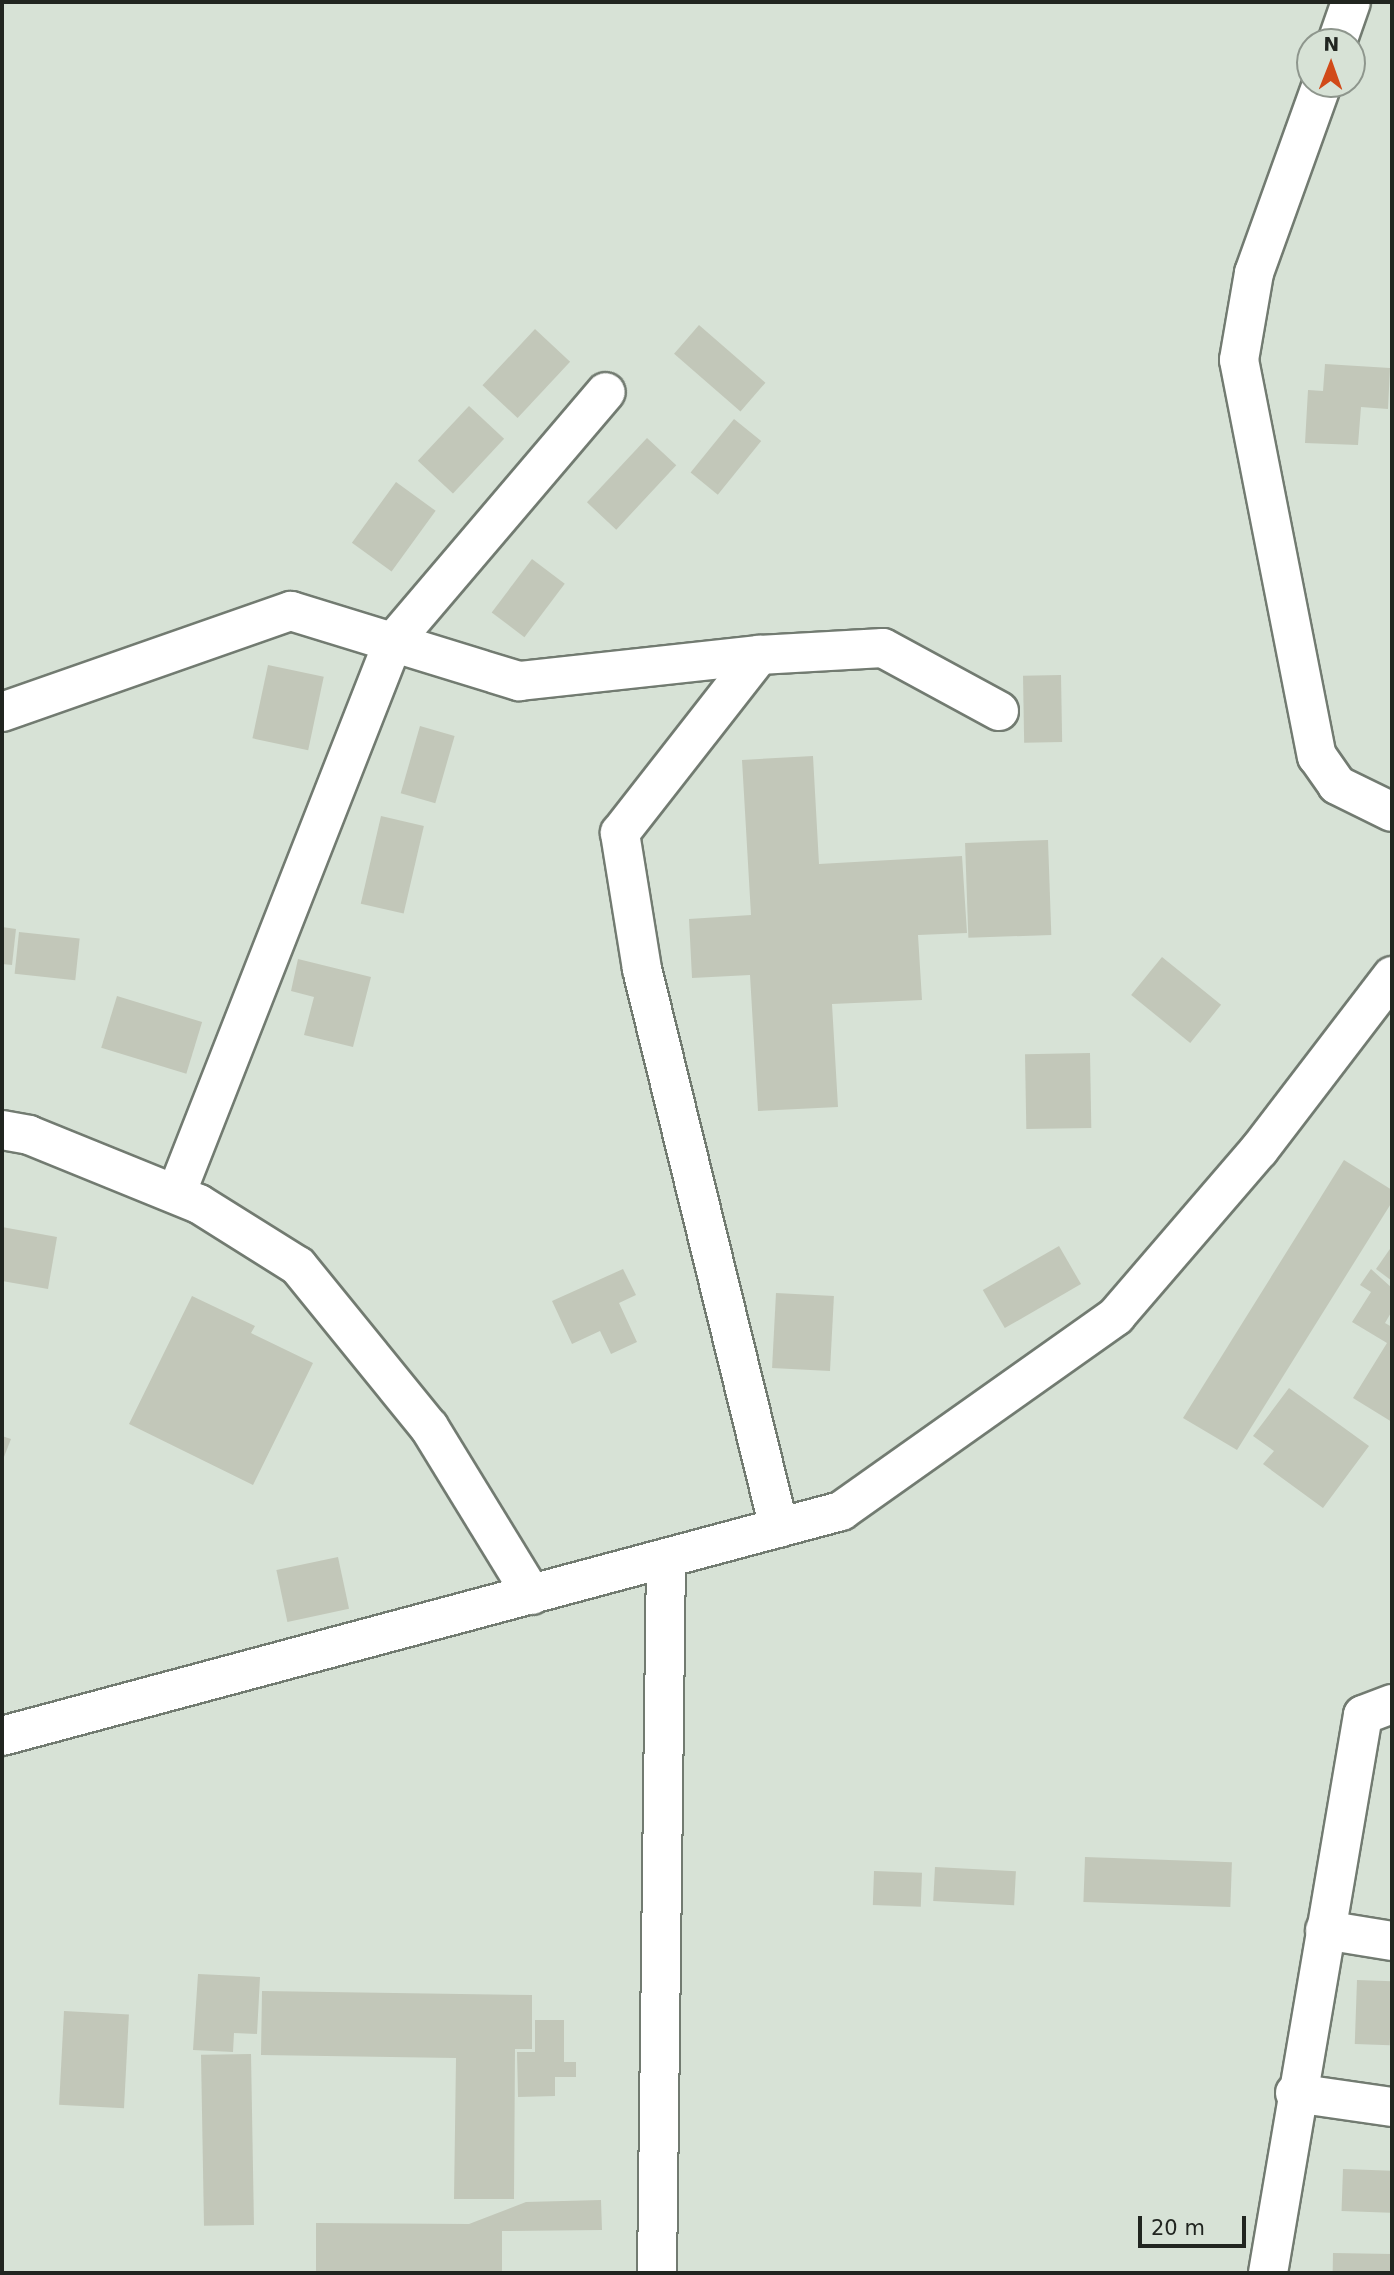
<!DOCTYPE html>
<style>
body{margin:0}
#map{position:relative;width:1394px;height:2275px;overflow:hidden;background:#d7e2d6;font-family:"DejaVu Sans",sans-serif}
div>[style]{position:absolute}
.building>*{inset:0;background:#c2c7b9;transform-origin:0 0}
.roads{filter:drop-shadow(2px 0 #727b71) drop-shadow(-2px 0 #727b71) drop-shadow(0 2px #727b71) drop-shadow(0 -2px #727b71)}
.minor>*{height:38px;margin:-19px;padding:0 19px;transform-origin:19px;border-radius:19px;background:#fff}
span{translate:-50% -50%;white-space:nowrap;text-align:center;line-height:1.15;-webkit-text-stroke:5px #d7e2d6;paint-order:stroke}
.frame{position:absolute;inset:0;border:4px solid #212520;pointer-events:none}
.north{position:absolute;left:1296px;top:28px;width:70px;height:70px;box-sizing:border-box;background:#d7e2d6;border:2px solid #8e968d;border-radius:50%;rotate:1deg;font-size:19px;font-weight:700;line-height:28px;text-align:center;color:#212520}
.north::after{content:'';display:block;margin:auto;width:24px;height:32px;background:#d14a19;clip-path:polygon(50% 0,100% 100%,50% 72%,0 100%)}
.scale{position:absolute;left:1138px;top:2216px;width:108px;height:32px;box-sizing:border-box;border:4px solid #212520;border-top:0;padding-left:9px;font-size:21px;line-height:24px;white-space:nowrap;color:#212520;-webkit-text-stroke:5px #d7e2d6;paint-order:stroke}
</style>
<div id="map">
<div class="building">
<div style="left:699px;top:325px;width:88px;height:38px;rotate:41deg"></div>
<div style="left:535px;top:329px;width:48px;height:77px;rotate:43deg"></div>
<div style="clip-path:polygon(1325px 364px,1390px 368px,1388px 409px,1361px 407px,1358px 445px,1305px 443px,1308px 390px,1323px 391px)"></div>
<div style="left:469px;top:406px;width:48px;height:75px;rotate:43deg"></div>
<div style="left:734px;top:419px;width:35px;height:69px;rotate:39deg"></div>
<div style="left:647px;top:438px;width:40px;height:88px;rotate:43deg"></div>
<div style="left:396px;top:482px;width:49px;height:75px;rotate:36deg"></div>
<div style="left:532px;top:559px;width:41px;height:67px;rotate:37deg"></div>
<div style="left:268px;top:665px;width:57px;height:75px;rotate:12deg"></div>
<div style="left:1061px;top:675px;width:67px;height:38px;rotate:89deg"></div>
<div style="left:420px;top:726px;width:36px;height:70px;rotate:16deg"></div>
<div style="clip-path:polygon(813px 756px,819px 864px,962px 856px,967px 933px,918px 935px,922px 1000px,832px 1004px,838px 1107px,758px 1111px,750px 975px,692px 978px,689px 919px,751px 915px,742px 760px)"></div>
<div style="left:381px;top:816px;width:44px;height:90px;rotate:13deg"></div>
<div style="left:1048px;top:840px;width:95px;height:83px;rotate:88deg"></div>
<div style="clip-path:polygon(2px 927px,16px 929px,12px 965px,2px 964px)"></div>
<div style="left:19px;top:932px;width:61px;height:42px;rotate:6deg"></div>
<div style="left:1162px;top:957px;width:76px;height:49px;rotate:39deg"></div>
<div style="clip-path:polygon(298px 959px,371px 977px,353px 1047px,304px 1035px,314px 997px,291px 991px)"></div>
<div style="left:117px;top:996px;width:89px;height:54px;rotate:17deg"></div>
<div style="left:1090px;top:1053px;width:75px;height:65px;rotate:89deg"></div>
<div style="clip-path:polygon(1344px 1160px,1392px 1190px,1392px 1202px,1237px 1450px,1183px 1418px)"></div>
<div style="clip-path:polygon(2px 1227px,57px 1237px,48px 1289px,2px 1281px)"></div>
<div style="left:1059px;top:1246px;width:44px;height:88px;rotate:60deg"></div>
<div style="clip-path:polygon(1392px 1246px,1392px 1281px,1376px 1269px)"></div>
<div style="clip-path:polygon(623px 1269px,636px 1295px,619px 1303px,637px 1342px,611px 1354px,600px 1331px,572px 1344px,552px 1301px)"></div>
<div style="clip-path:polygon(1371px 1269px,1392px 1288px,1392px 1311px,1385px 1323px,1392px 1327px,1392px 1422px,1353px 1398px,1387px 1343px,1352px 1322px,1371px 1292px,1360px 1285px)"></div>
<div style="left:776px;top:1293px;width:58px;height:75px;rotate:3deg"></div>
<div style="clip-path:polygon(192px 1296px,255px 1326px,251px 1333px,313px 1363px,253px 1485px,129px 1424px)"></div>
<div style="clip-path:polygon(1289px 1388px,1369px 1446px,1323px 1508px,1263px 1464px,1274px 1451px,1253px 1436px)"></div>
<div style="clip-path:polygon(2px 1436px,11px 1439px,2px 1462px)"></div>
<div style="left:338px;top:1557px;width:53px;height:63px;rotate:78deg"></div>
<div style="left:1085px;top:1857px;width:147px;height:45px;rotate:2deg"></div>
<div style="left:935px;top:1867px;width:81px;height:34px;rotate:3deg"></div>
<div style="left:874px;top:1871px;width:48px;height:34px;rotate:2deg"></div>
<div style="clip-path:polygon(198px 1974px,260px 1977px,257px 2034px,234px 2033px,233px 2052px,193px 2050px)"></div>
<div style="left:1357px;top:1980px;width:35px;height:64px;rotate:2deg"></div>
<div style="clip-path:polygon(262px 1991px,532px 1995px,532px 2049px,515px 2049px,514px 2199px,454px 2199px,456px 2058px,261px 2055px)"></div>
<div style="left:64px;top:2011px;width:65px;height:94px;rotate:3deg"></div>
<div style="clip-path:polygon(535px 2020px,564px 2020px,564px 2062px,576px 2062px,576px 2077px,555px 2077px,555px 2096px,518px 2097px,517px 2052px,535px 2052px)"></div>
<div style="left:251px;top:2054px;width:171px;height:50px;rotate:89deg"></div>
<div style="left:1343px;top:2169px;width:49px;height:42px;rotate:2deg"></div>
<div style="clip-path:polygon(601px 2200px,602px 2230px,502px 2231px,502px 2273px,316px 2273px,316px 2223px,469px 2224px,526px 2202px)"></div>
<div style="left:1333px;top:2253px;width:59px;height:20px;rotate:1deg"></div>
</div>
<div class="roads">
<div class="minor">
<div style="left:1337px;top:42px;width:42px;rotate:-70.7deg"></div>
<div style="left:1322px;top:84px;width:201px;rotate:109.8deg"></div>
<div style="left:1254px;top:273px;width:88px;rotate:99.8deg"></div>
<div style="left:1239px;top:360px;width:404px;rotate:78.9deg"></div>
<div style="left:1317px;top:756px;width:35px;rotate:55deg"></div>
<div style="left:1337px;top:785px;width:61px;rotate:26.1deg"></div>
<div style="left:2px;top:712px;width:306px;rotate:-19.3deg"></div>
<div style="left:291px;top:611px;width:239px;rotate:17.1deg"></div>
<div style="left:519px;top:681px;width:241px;rotate:-6.2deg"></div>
<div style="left:2px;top:1130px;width:27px;rotate:10deg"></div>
<div style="left:29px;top:1135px;width:183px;rotate:22.1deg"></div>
<div style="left:199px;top:1204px;width:117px;rotate:32.1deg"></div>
<div style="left:298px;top:1266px;width:208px;rotate:50.9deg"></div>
<div style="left:429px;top:1427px;width:197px;rotate:58.5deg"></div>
<div style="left:176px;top:1194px;width:593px;rotate:-68.54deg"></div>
<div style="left:393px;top:642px;width:328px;rotate:-49.6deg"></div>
<div style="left:779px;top:1528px;width:576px;rotate:-103.77deg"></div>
<div style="left:642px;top:969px;width:138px;rotate:-99.2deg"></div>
<div style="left:620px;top:833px;width:226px;rotate:-52deg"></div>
<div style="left:759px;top:655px;width:124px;rotate:-3.2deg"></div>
<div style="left:883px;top:648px;width:132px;rotate:28.5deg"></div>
<div style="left:2px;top:1736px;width:869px;rotate:-15.01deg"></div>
<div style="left:841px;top:1511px;width:337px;rotate:-35.3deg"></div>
<div style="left:1116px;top:1316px;width:219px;rotate:-49.3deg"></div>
<div style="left:1259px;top:1150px;width:219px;rotate:-52.6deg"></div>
<div style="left:1325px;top:1930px;width:68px;rotate:9.3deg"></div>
<div style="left:1295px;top:2093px;width:98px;rotate:8.2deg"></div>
<div style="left:657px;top:2273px;width:714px;rotate:-89.28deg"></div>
<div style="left:1268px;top:2273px;width:566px;rotate:-80.34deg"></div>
<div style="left:1363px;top:1715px;width:31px;rotate:-21deg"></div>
</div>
</div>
<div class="frame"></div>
<div class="north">N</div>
<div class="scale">20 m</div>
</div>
